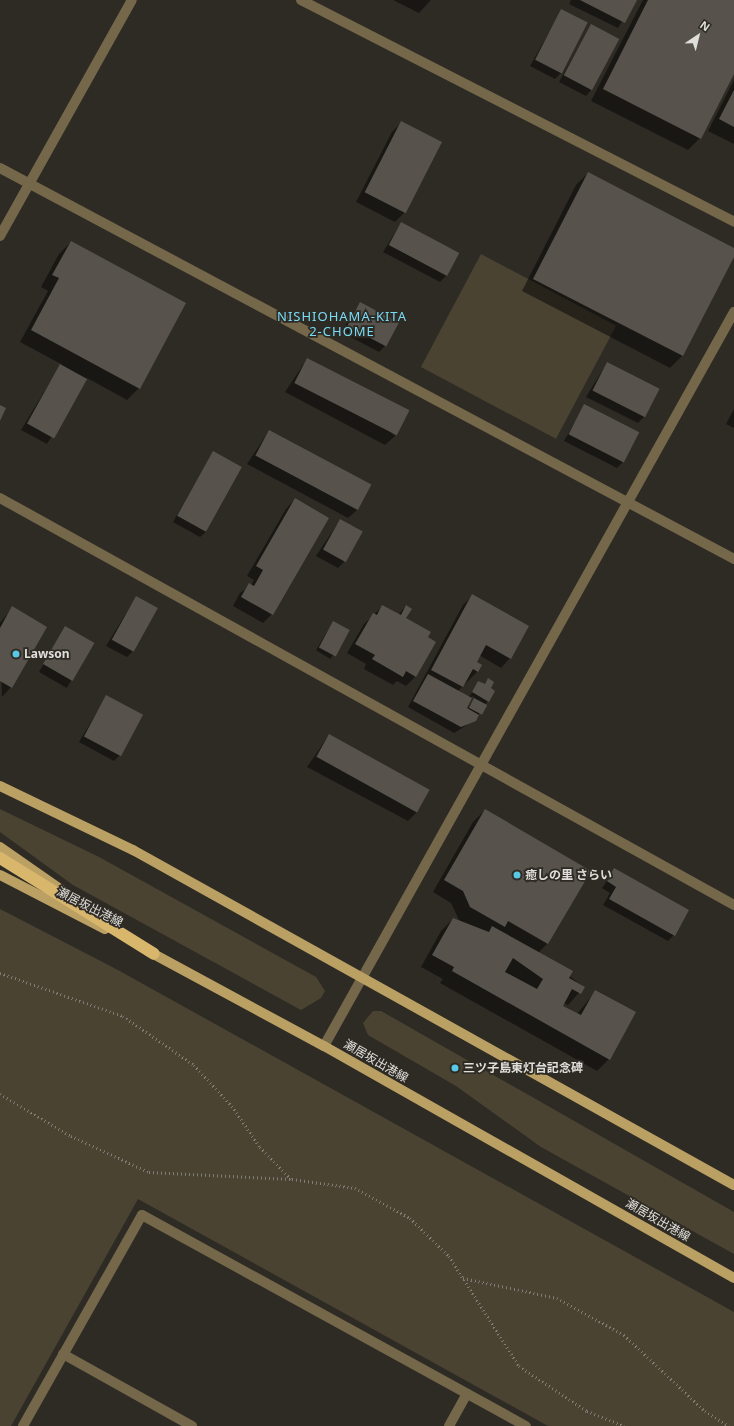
<!DOCTYPE html>
<meta charset="utf-8">
<style>
body{margin:0}
#map{position:relative;width:734px;height:1426px;overflow:hidden;background:#2e2b25;font-family:"Noto Sans","Noto Sans JP",sans-serif}
div>[style]{position:absolute}
.green>*{inset:0;background:#4b4332;transform-origin:0 0}
.shadow>*{inset:0;background:#0007;transform-origin:0 0}
.building>*{inset:0;background:#57534c;transform-origin:0 0}
.path>*{height:2.5px;margin-top:-1.25px;transform-origin:0;background:repeating-linear-gradient(90deg,#7f7d78 0 1px,transparent 0 4px)}
.minor>*{height:10px;margin:-5px;padding:0 5px;transform-origin:5px;border-radius:5px;background:#74674a}
.major>*{height:10px;margin:-5px;padding:0 5px;transform-origin:5px;border-radius:5px;background:#bba064}
.highway>*{height:12px;margin:-6px;padding:0 6px;transform-origin:6px;border-radius:6px;background:#d8b76d}
.dots>*{width:11px;height:11px;translate:-50% -50%;box-sizing:border-box;border:2px solid #2e2b25;border-radius:50%}
span{translate:-50% -50%;white-space:nowrap;text-align:center;line-height:1.15;-webkit-text-stroke:3.5px #2e2b25;paint-order:stroke}
.poi-label{font-size:12px;color:#e0deda;font-weight:700}
.left{translate:0 -50%;text-align:left}
.street-label{font-size:12px;color:#e0deda}
.neighbourhood-label{font-size:13px;color:#78dcf6;letter-spacing:1px}
.north{position:absolute;left:678px;top:16px;width:40px;height:40px;-webkit-text-stroke:3px #2e2b25;paint-order:stroke;rotate:35deg;font-size:11px;font-weight:700;line-height:16px;text-align:center;color:#e0deda}
.north::after{content:'';display:block;margin:auto;width:14px;height:18px;background:#e0deda;clip-path:polygon(50% 0,100% 100%,50% 72%,0 100%)}
</style>
<div id="map">
<div class="green">
<div style="left:481px;top:254px;width:153px;height:128px;rotate:28deg"></div>
<div style="clip-path:polygon(0 809px,99px 857px,316px 977px,325px 991px,321px 998px,301px 1010px,73px 885px,0 832px)"></div>
<div style="clip-path:polygon(0 909px,116px 969px,734px 1312px,734px 1426px,548px 1426px,138px 1199px,11px 1426px,0 1426px)"></div>
<div style="clip-path:polygon(373px 1011px,381px 1011px,734px 1212px,734px 1254px,541px 1147px,456px 1086px,368px 1035px,363px 1023px)"></div>
</div>
<div class="shadow">
<div style="clip-path:polygon(393px 0,431px 0,419px 13px)"></div>
<div style="clip-path:polygon(571px 0,635px 0,618px 28px,569px 4px)"></div>
<div style="clip-path:polygon(643px 0,734px 0,734px 72px,700px 138px,688px 150px,591px 101px)"></div>
<div style="clip-path:polygon(562px 10px,561px 73px,555px 79px,530px 66px)"></div>
<div style="clip-path:polygon(591px 26px,592px 89px,586px 96px,559px 82px)"></div>
<div style="clip-path:polygon(734px 80px,734px 144px,708px 131px)"></div>
<div style="clip-path:polygon(401px 123px,440px 143px,404px 213px,395px 222px,356px 202px,392px 132px)"></div>
<div style="clip-path:polygon(588px 173px,734px 249px,734px 255px,682px 356px,670px 368px,522px 291px,576px 185px)"></div>
<div style="clip-path:polygon(401px 223px,447px 275px,440px 282px,383px 252px)"></div>
<div style="clip-path:polygon(71px 242px,139px 388px,127px 400px,87px 378px,47px 444px,21px 430px,61px 364px,20px 342px,48px 291px,41px 287px,59px 254px)"></div>
<div style="clip-path:polygon(360px 303px,385px 346px,379px 352px,341px 332px)"></div>
<div style="clip-path:polygon(307px 359px,395px 436px,385px 445px,285px 392px)"></div>
<div style="clip-path:polygon(607px 363px,644px 417px,638px 423px,586px 397px)"></div>
<div style="clip-path:polygon(585px 405px,623px 462px,617px 468px,564px 441px)"></div>
<div style="clip-path:polygon(734px 409px,734px 428px,726px 424px)"></div>
<div style="clip-path:polygon(269px 431px,358px 509px,348px 518px,247px 464px)"></div>
<div style="clip-path:polygon(213px 452px,207px 531px,200px 537px,173px 522px)"></div>
<div style="clip-path:polygon(295px 499px,272px 614px,263px 623px,233px 606px,240px 593px,251px 585px,254px 580px,247px 576px,286px 509px)"></div>
<div style="clip-path:polygon(340px 520px,344px 562px,338px 568px,316px 556px)"></div>
<div style="clip-path:polygon(evenodd,472px 596px,510px 658px,501px 668px,479px 655px,476px 662px,478px 671px,458px 691px,469px 697px,479px 682px,484px 685px,488px 679px,489px 688px,494px 691px,475px 720px,454px 733px,408px 707px,463px 605px,472px 596px,472px 696px,475px 698px,467px 709px,465px 708px,472px 696px)"></div>
<div style="clip-path:polygon(136px 597px,133px 651px,127px 657px,106px 646px)"></div>
<div style="clip-path:polygon(383px 606px,398px 615px,406px 606px,405px 619px,427px 638px,416px 676px,406px 686px,397px 681px,393px 685px,364px 669px,366px 664px,347px 653px,364px 624px)"></div>
<div style="clip-path:polygon(12px 608px,11px 687px,2px 697px,0 623px)"></div>
<div style="left:333px;top:622px;width:17px;height:33px;rotate:31deg"></div>
<div style="left:65px;top:627px;width:32px;height:52px;rotate:30deg"></div>
<div style="clip-path:polygon(106px 697px,120px 755px,114px 761px,79px 742px)"></div>
<div style="clip-path:polygon(329px 735px,429px 790px,417px 812px,408px 821px,307px 767px)"></div>
<div style="clip-path:polygon(485px 810px,547px 944px,538px 953px,584px 987px,568px 1005px,563px 1003px,562px 1006px,577px 1014px,596px 991px,609px 1059px,597px 1071px,440px 983px,443px 979px,421px 967px,441px 931px,453px 919px,460px 922px,451px 903px,433px 892px,473px 822px)"></div>
<div style="clip-path:polygon(614px 870px,674px 935px,668px 941px,603px 905px,610px 893px,602px 888px)"></div>
</div>
<div class="building">
<div style="clip-path:polygon(580px 0,637px 0,625px 23px)"></div>
<div style="clip-path:polygon(648px 0,734px 0,734px 74px,701px 139px,603px 89px)"></div>
<div style="left:561px;top:9px;width:30px;height:57px;rotate:27deg"></div>
<div style="left:591px;top:24px;width:32px;height:58px;rotate:28deg"></div>
<div style="clip-path:polygon(734px 90px,734px 127px,719px 119px)"></div>
<div style="left:401px;top:121px;width:46px;height:80px;rotate:27deg"></div>
<div style="clip-path:polygon(588px 172px,734px 248px,734px 257px,683px 356px,533px 279px)"></div>
<div style="left:401px;top:222px;width:66px;height:26px;rotate:28deg"></div>
<div style="clip-path:polygon(71px 241px,186px 303px,140px 389px,31px 330px,59px 278px,52px 275px)"></div>
<div style="left:360px;top:302px;width:44px;height:27px;rotate:28deg"></div>
<div style="left:307px;top:358px;width:115px;height:28px;rotate:27deg"></div>
<div style="left:607px;top:362px;width:59px;height:32px;rotate:27deg"></div>
<div style="left:60px;top:364px;width:31px;height:68px;rotate:29deg"></div>
<div style="left:584px;top:404px;width:62px;height:34px;rotate:27deg"></div>
<div style="clip-path:polygon(0 405px,6px 408px,0 421px)"></div>
<div style="left:269px;top:430px;width:116px;height:29px;rotate:28deg"></div>
<div style="left:213px;top:451px;width:33px;height:74px;rotate:29deg"></div>
<div style="clip-path:polygon(295px 498px,329px 518px,273px 615px,241px 597px,249px 583px,254px 586px,263px 570px,256px 566px)"></div>
<div style="left:340px;top:519px;width:26px;height:35px;rotate:29deg"></div>
<div style="clip-path:polygon(472px 594px,529px 626px,511px 659px,486px 645px,477px 662px,482px 665px,478px 672px,473px 669px,463px 687px,431px 670px)"></div>
<div style="left:136px;top:596px;width:25px;height:50px;rotate:29deg"></div>
<div style="clip-path:polygon(382px 605px,401px 615px,406px 605px,412px 609px,406px 618px,431px 632px,428px 637px,436px 642px,416px 677px,406px 671px,403px 677px,372px 659px,375px 655px,355px 644px,373px 613px,377px 615px)"></div>
<div style="clip-path:polygon(12px 606px,47px 627px,12px 688px,0 681px,0 628px)"></div>
<div style="left:333px;top:621px;width:19px;height:30px;rotate:28deg"></div>
<div style="left:65px;top:626px;width:34px;height:44px;rotate:30deg"></div>
<div style="clip-path:polygon(428px 674px,472px 698px,467px 708px,479px 715px,476px 721px,461px 727px,413px 701px)"></div>
<div style="clip-path:polygon(488px 678px,494px 682px,491px 688px,495px 691px,489px 702px,472px 692px,478px 681px,485px 684px)"></div>
<div style="left:106px;top:695px;width:42px;height:47px;rotate:28deg"></div>
<div style="left:474px;top:698px;width:15px;height:11px;rotate:28deg"></div>
<div style="left:329px;top:734px;width:115px;height:26px;rotate:29deg"></div>
<div style="clip-path:polygon(485px 809px,591px 871px,548px 944px,508px 921px,505px 927px,470px 907px,463px 891px,444px 880px)"></div>
<div style="clip-path:polygon(614px 868px,689px 910px,675px 936px,609px 899px,616px 887px,607px 881px)"></div>
<div style="clip-path:polygon(evenodd,453px 918px,489px 932px,492px 926px,573px 971px,569px 978px,585px 987px,581px 994px,572px 989px,563px 1006px,581px 1015px,595px 990px,636px 1012px,610px 1060px,452px 971px,454px 967px,432px 955px,453px 918px,513px 958px,543px 979px,537px 989px,505px 972px,513px 958px)"></div>
</div>
<div class="path">
<div style="left:0;top:973px;width:130px;rotate:19.3deg"></div>
<div style="left:123px;top:1016px;width:86px;rotate:34.6deg"></div>
<div style="left:194px;top:1065px;width:56px;rotate:47.2deg"></div>
<div style="left:232px;top:1106px;width:50px;rotate:55.7deg"></div>
<div style="left:260px;top:1147px;width:45px;rotate:45.9deg"></div>
<div style="left:0;top:1094px;width:82px;rotate:30.6deg"></div>
<div style="left:71px;top:1136px;width:86px;rotate:24.8deg"></div>
<div style="left:149px;top:1172px;width:143px;rotate:2.8deg"></div>
<div style="left:292px;top:1179px;width:64px;rotate:8.1deg"></div>
<div style="left:355px;top:1188px;width:63px;rotate:28.6deg"></div>
<div style="left:410px;top:1218px;width:54px;rotate:44.3deg"></div>
<div style="left:449px;top:1256px;width:130px;rotate:57.5deg"></div>
<div style="left:519px;top:1366px;width:82px;rotate:33.5deg"></div>
<div style="left:587px;top:1411px;width:40px;rotate:22deg"></div>
<div style="left:463px;top:1278px;width:96px;rotate:12deg"></div>
<div style="left:557px;top:1298px;width:77px;rotate:28.9deg"></div>
<div style="left:624px;top:1335px;width:111px;rotate:43.2deg"></div>
<div style="left:705px;top:1411px;width:28px;rotate:32deg"></div>
</div>
<div class="minor">
<div style="left:301px;top:0;width:487px;rotate:27.1deg"></div>
<div style="left:0;top:168px;width:832px;rotate:28.04deg"></div>
<div style="left:0;top:236px;width:270px;rotate:-60.8deg"></div>
<div style="left:0;top:498px;width:839px;rotate:29.01deg"></div>
<div style="left:324px;top:1046px;width:841px;rotate:-60.81deg"></div>
<div style="left:63px;top:1354px;width:148px;rotate:29.2deg"></div>
<div style="left:23px;top:1426px;width:242px;rotate:-60.6deg"></div>
<div style="left:142px;top:1215px;width:438px;rotate:28.8deg"></div>
<div style="left:449px;top:1426px;width:37px;rotate:-61deg"></div>
</div>
<div class="major">
<div style="left:0;top:786px;width:148px;rotate:25.7deg"></div>
<div style="left:133px;top:850px;width:688px;rotate:29.14deg"></div>
<div style="left:0;top:847px;width:80px;rotate:34.9deg"></div>
<div style="left:0;top:875px;width:118px;rotate:27.2deg"></div>
<div style="left:148px;top:951px;width:200px;rotate:28.4deg"></div>
<div style="left:324px;top:1046px;width:471px;rotate:29.5deg"></div>
</div>
<div class="highway">
<div style="left:0;top:858px;width:181px;rotate:31.9deg"></div>
</div>
<div class="dots">
<div style="left:16px;top:654px;background:#59c8e4"></div>
<div style="left:517px;top:875px;background:#59c8e4"></div>
<div style="left:455px;top:1068px;background:#59c8e4"></div>
</div>
<div class="poi-label">
<span class="left" style="left:24px;top:654px">Lawson</span>
<span class="left" style="left:525px;top:875px">癒しの里 さらい</span>
<span class="left" style="left:463px;top:1068px">三ツ子島東灯台記念碑</span>
</div>
<div class="street-label">
<span style="left:90px;top:907px;rotate:27deg">瀬居坂出港線</span>
<span style="left:376px;top:1061px;rotate:30deg">瀬居坂出港線</span>
<span style="left:658px;top:1220px;rotate:30deg">瀬居坂出港線</span>
</div>
<div class="neighbourhood-label">
<span style="left:342px;top:324px">NISHIOHAMA-KITA<br>2-CHOME</span>
</div>
<div class="north">N</div>
</div>
